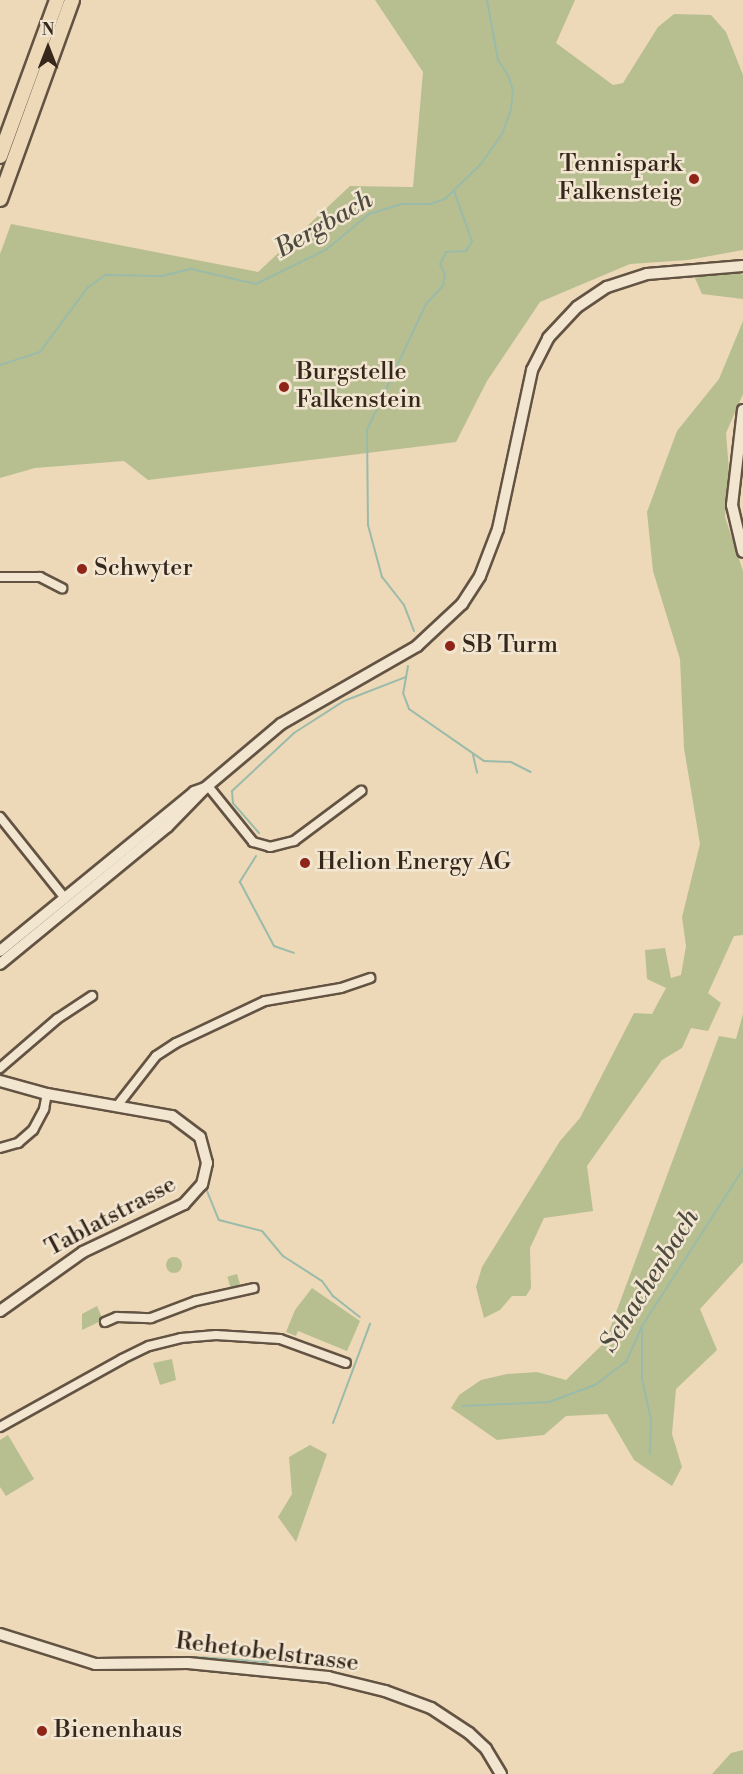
<!DOCTYPE html>
<style>
body{margin:0}
#map{position:relative;width:743px;height:1774px;overflow:hidden;background:#edd8b8;font-family:"Libre Bodoni",serif}
div>[style]{position:absolute}
.green>*{inset:0;background:#b7bf90;transform-origin:0 0}
.round{border-radius:50%}
.stream>*{height:2px;margin:-1px;padding:0 1px;transform-origin:1px;border-radius:1px;background:#9abbaa}
.roads{filter:drop-shadow(2px 0 #635343) drop-shadow(-2px 0 #635343) drop-shadow(0 2px #635343) drop-shadow(0 -2px #635343)}
.street>*{height:8px;margin:-4px;padding:0 4px;transform-origin:4px;border-radius:4px;background:#f3e6d1}
.secondary>*{height:10px;margin:-5px;padding:0 5px;transform-origin:5px;border-radius:5px;background:#f3e6d1}
.highway>*{height:14px;margin:-7px;padding:0 7px;transform-origin:7px;border-radius:7px;background:#edd8b8}
.dots>*{width:16px;height:16px;translate:-50% -50%;box-sizing:border-box;border:3px solid #f3e6d1;border-radius:50%}
span{translate:-50% -50%;white-space:nowrap;text-align:center;line-height:1.15;-webkit-text-stroke:5px #f3e6d1;paint-order:stroke}
.poi-label{font-size:24px;color:#35271c}
.right{translate:-100% -50%;text-align:right}
.left{translate:0 -50%;text-align:left}
.street-label{font-size:24px;color:#35271c}
.water-label{font-size:26px;color:#4e4c40;font-style:italic}
.north{position:absolute;left:18px;top:18px;width:60px;height:60px;-webkit-text-stroke:4px #f3e6d1;paint-order:stroke;rotate:0deg;font-size:16px;font-weight:700;line-height:24px;text-align:center;color:#35271c}
.north::after{content:'';display:block;margin:auto;width:21px;height:27px;background:#35271c;clip-path:polygon(50% 0,100% 100%,50% 72%,0 100%)}
</style>
<div id="map">
<div class="green">
<div style="clip-path:polygon(375px 0,575px 0,556px 43px,613px 85px,623px 83px,658px 27px,674px 14px,711px 15px,726px 32px,743px 75px,743px 250px,688px 260px,630px 264px,540px 302px,487px 381px,456px 442px,148px 480px,124px 461px,35px 468px,0 478px,0 254px,11px 224px,258px 272px,350px 186px,413px 187px,423px 72px)"></div>
<div style="clip-path:polygon(738px 272px,743px 275px,743px 299px,702px 294px,694px 276px)"></div>
<div style="clip-path:polygon(743px 321px,743px 394px,726px 433px,729px 471px,725px 517px,743px 571px,743px 935px,734px 936px,708px 993px,721px 1003px,708px 1031px,691px 1028px,682px 1048px,662px 1060px,587px 1166px,593px 1211px,544px 1218px,530px 1248px,531px 1288px,526px 1296px,512px 1296px,500px 1310px,484px 1318px,476px 1287px,482px 1267px,560px 1141px,580px 1118px,634px 1013px,652px 1014px,666px 988px,647px 979px,645px 950px,665px 948px,671px 978px,681px 975px,686px 946px,682px 917px,700px 844px,684px 748px,680px 659px,653px 571px,647px 512px,677px 431px,719px 379px)"></div>
<div style="clip-path:polygon(743px 1014px,743px 1262px,700px 1309px,717px 1350px,676px 1389px,672px 1434px,682px 1467px,672px 1486px,634px 1460px,607px 1414px,566px 1416px,544px 1435px,497px 1440px,451px 1408px,459px 1395px,481px 1380px,507px 1374px,537px 1372px,566px 1380px,605px 1342px,719px 1036px,736px 1039px)"></div>
<div class="round" style="left:166px;top:1257px;width:16px;height:16px"></div>
<div style="left:237px;top:1274px;width:18px;height:10px;rotate:74deg"></div>
<div style="clip-path:polygon(312px 1288px,360px 1321px,347px 1351px,298px 1331px,296px 1336px,286px 1332px,295px 1310px)"></div>
<div style="clip-path:polygon(97px 1306px,103px 1320px,82px 1330px,82px 1314px)"></div>
<div style="clip-path:polygon(172px 1359px,176px 1380px,160px 1385px,153px 1363px)"></div>
<div style="clip-path:polygon(8px 1435px,34px 1479px,6px 1496px,0 1487px,0 1440px)"></div>
<div style="clip-path:polygon(310px 1445px,327px 1454px,296px 1542px,278px 1517px,292px 1494px,289px 1457px)"></div>
<div style="clip-path:polygon(743px 1750px,743px 1774px,712px 1774px,731px 1753px)"></div>
</div>
<div class="stream">
<div style="left:0;top:365px;width:42px;rotate:-18deg"></div>
<div style="left:40px;top:352px;width:81px;rotate:-53.6deg"></div>
<div style="left:88px;top:287px;width:22px;rotate:-34deg"></div>
<div style="left:106px;top:275px;width:56px;rotate:1deg"></div>
<div style="left:162px;top:276px;width:30px;rotate:-14deg"></div>
<div style="left:191px;top:269px;width:67px;rotate:13deg"></div>
<div style="left:256px;top:284px;width:79px;rotate:-26.2deg"></div>
<div style="left:327px;top:249px;width:55px;rotate:-39.8deg"></div>
<div style="left:369px;top:214px;width:34px;rotate:-17deg"></div>
<div style="left:401px;top:204px;width:30px"></div>
<div style="left:431px;top:204px;width:15px;rotate:-20deg"></div>
<div style="left:445px;top:199px;width:50px;rotate:-44.2deg"></div>
<div style="left:481px;top:164px;width:37px;rotate:-55deg"></div>
<div style="left:502px;top:134px;width:27px;rotate:-70deg"></div>
<div style="left:511px;top:109px;width:18px;rotate:-84deg"></div>
<div style="left:513px;top:91px;width:15px;rotate:-106deg"></div>
<div style="left:509px;top:77px;width:20px;rotate:-123deg"></div>
<div style="left:498px;top:60px;width:61px;rotate:-100.4deg"></div>
<div style="left:414px;top:631px;width:28px;rotate:-111deg"></div>
<div style="left:404px;top:605px;width:36px;rotate:-128deg"></div>
<div style="left:382px;top:577px;width:54px;rotate:-105.1deg"></div>
<div style="left:368px;top:525px;width:95px;rotate:-90.6deg"></div>
<div style="left:367px;top:430px;width:139px;rotate:-64.9deg"></div>
<div style="left:426px;top:304px;width:25px;rotate:-47deg"></div>
<div style="left:443px;top:286px;width:12px;rotate:-81deg"></div>
<div style="left:445px;top:274px;width:11px;rotate:-117deg"></div>
<div style="left:440px;top:264px;width:13px;rotate:-63deg"></div>
<div style="left:446px;top:252px;width:20px;rotate:-3deg"></div>
<div style="left:466px;top:251px;width:12px;rotate:-59deg"></div>
<div style="left:472px;top:241px;width:53px;rotate:-109.8deg"></div>
<div style="left:408px;top:666px;width:27px;rotate:100deg"></div>
<div style="left:403px;top:693px;width:17px;rotate:69deg"></div>
<div style="left:409px;top:709px;width:91px;rotate:34.7deg"></div>
<div style="left:484px;top:761px;width:27px;rotate:2deg"></div>
<div style="left:511px;top:762px;width:22px;rotate:27deg"></div>
<div style="left:473px;top:755px;width:18px;rotate:77deg"></div>
<div style="left:259px;top:833px;width:40px;rotate:-131deg"></div>
<div style="left:233px;top:803px;width:12px;rotate:-95deg"></div>
<div style="left:232px;top:791px;width:85px;rotate:-43.1deg"></div>
<div style="left:294px;top:733px;width:59px;rotate:-32.6deg"></div>
<div style="left:344px;top:701px;width:66px;rotate:-21.2deg"></div>
<div style="left:256px;top:856px;width:31px;rotate:122deg"></div>
<div style="left:240px;top:882px;width:72px;rotate:62deg"></div>
<div style="left:274px;top:946px;width:21px;rotate:19deg"></div>
<div style="left:207px;top:1191px;width:31px;rotate:68deg"></div>
<div style="left:219px;top:1220px;width:44px;rotate:14.3deg"></div>
<div style="left:262px;top:1231px;width:33px;rotate:50deg"></div>
<div style="left:283px;top:1256px;width:46px;rotate:32.7deg"></div>
<div style="left:322px;top:1281px;width:19px;rotate:54deg"></div>
<div style="left:333px;top:1296px;width:34px;rotate:38deg"></div>
<div style="left:642px;top:1329px;width:50px;rotate:90deg"></div>
<div style="left:642px;top:1379px;width:42px;rotate:77.6deg"></div>
<div style="left:651px;top:1420px;width:34px;rotate:92deg"></div>
<div style="left:463px;top:1406px;width:86px;rotate:-2.7deg"></div>
<div style="left:549px;top:1402px;width:49px;rotate:-20.3deg"></div>
<div style="left:595px;top:1385px;width:39px;rotate:-37deg"></div>
<div style="left:626px;top:1362px;width:39px;rotate:-66deg"></div>
<div style="left:642px;top:1326px;width:187px;rotate:-57.2deg"></div>
<div style="left:333px;top:1423px;width:106px;rotate:-69.5deg"></div>
<div style="left:196px;top:1657px;width:73px;rotate:3.9deg"></div>
</div>
<div class="roads">
<div class="street">
<div style="left:0;top:577px;width:40px"></div>
<div style="left:40px;top:577px;width:25px;rotate:27deg"></div>
<div style="left:208px;top:786px;width:72px;rotate:51.2deg"></div>
<div style="left:253px;top:842px;width:18px;rotate:16deg"></div>
<div style="left:270px;top:847px;width:25px;rotate:-14deg"></div>
<div style="left:294px;top:841px;width:84px;rotate:-36.7deg"></div>
<div style="left:0;top:817px;width:104px;rotate:51.3deg"></div>
<div style="left:0;top:1068px;width:75px;rotate:-40.7deg"></div>
<div style="left:57px;top:1019px;width:42px;rotate:-33.3deg"></div>
<div style="left:117px;top:1106px;width:63px;rotate:-52deg"></div>
<div style="left:156px;top:1056px;width:24px;rotate:-33deg"></div>
<div style="left:176px;top:1043px;width:98px;rotate:-25.3deg"></div>
<div style="left:265px;top:1001px;width:77px;rotate:-9.7deg"></div>
<div style="left:341px;top:988px;width:31px;rotate:-19deg"></div>
<div style="left:0;top:1148px;width:19px;rotate:-16deg"></div>
<div style="left:18px;top:1143px;width:20px;rotate:-41deg"></div>
<div style="left:33px;top:1130px;width:24px;rotate:-62deg"></div>
<div style="left:44px;top:1109px;width:15px;rotate:-79deg"></div>
<div style="left:105px;top:1322px;width:13px;rotate:-23deg"></div>
<div style="left:117px;top:1317px;width:34px;rotate:2deg"></div>
<div style="left:151px;top:1318px;width:48px;rotate:-20.7deg"></div>
<div style="left:196px;top:1301px;width:59px;rotate:-12.6deg"></div>
<div style="left:0;top:1427px;width:140px;rotate:-29.1deg"></div>
<div style="left:122px;top:1359px;width:30px;rotate:-26deg"></div>
<div style="left:149px;top:1346px;width:33px;rotate:-14deg"></div>
<div style="left:181px;top:1338px;width:35px;rotate:-5deg"></div>
<div style="left:216px;top:1335px;width:64px;rotate:3.6deg"></div>
<div style="left:280px;top:1339px;width:70px;rotate:20deg"></div>
</div>
<div class="secondary">
<div style="left:743px;top:410px;width:96px;rotate:96.6deg"></div>
<div style="left:732px;top:505px;width:48px;rotate:76.8deg"></div>
<div style="left:0;top:951px;width:251px;rotate:-39.3deg"></div>
<div style="left:194px;top:792px;width:12px;rotate:-20deg"></div>
<div style="left:0;top:964px;width:216px;rotate:-39.4deg"></div>
<div style="left:167px;top:827px;width:54px;rotate:-45.7deg"></div>
<div style="left:205px;top:788px;width:99px;rotate:-40.1deg"></div>
<div style="left:281px;top:724px;width:157px;rotate:-29.8deg"></div>
<div style="left:417px;top:646px;width:62px;rotate:-43deg"></div>
<div style="left:462px;top:604px;width:33px;rotate:-57deg"></div>
<div style="left:480px;top:576px;width:50px;rotate:-69deg"></div>
<div style="left:498px;top:529px;width:163px;rotate:-77.9deg"></div>
<div style="left:532px;top:370px;width:36px;rotate:-63deg"></div>
<div style="left:548px;top:338px;width:42px;rotate:-46.9deg"></div>
<div style="left:577px;top:307px;width:36px;rotate:-34deg"></div>
<div style="left:607px;top:287px;width:42px;rotate:-18deg"></div>
<div style="left:647px;top:274px;width:96px;rotate:-4.8deg"></div>
<div style="left:0;top:1081px;width:49px;rotate:15.5deg"></div>
<div style="left:47px;top:1094px;width:127px;rotate:10deg"></div>
<div style="left:172px;top:1116px;width:35px;rotate:37deg"></div>
<div style="left:200px;top:1137px;width:27px;rotate:75deg"></div>
<div style="left:207px;top:1163px;width:22px;rotate:103deg"></div>
<div style="left:202px;top:1184px;width:27px;rotate:132deg"></div>
<div style="left:184px;top:1204px;width:112px;rotate:154.6deg"></div>
<div style="left:83px;top:1252px;width:102px;rotate:144.6deg"></div>
<div style="left:0;top:1634px;width:100px;rotate:17.5deg"></div>
<div style="left:95px;top:1664px;width:93px;rotate:-0.6deg"></div>
<div style="left:188px;top:1663px;width:141px;rotate:5.7deg"></div>
<div style="left:328px;top:1677px;width:59px;rotate:13.8deg"></div>
<div style="left:385px;top:1691px;width:49px;rotate:20.3deg"></div>
<div style="left:431px;top:1708px;width:45px;rotate:33.3deg"></div>
<div style="left:469px;top:1733px;width:23px;rotate:43deg"></div>
<div style="left:486px;top:1749px;width:29px;rotate:59deg"></div>
</div>
<div class="highway">
<div style="left:0;top:156px;width:166px;rotate:-69.9deg"></div>
<div style="left:0;top:199px;width:212px;rotate:-70.1deg"></div>
</div>
</div>
<div class="dots">
<div style="left:694px;top:179px;background:#8f2418"></div>
<div style="left:284px;top:387px;background:#8f2418"></div>
<div style="left:82px;top:569px;background:#8f2418"></div>
<div style="left:450px;top:646px;background:#8f2418"></div>
<div style="left:305px;top:863px;background:#8f2418"></div>
<div style="left:42px;top:1731px;background:#8f2418"></div>
</div>
<div class="poi-label">
<span class="right" style="left:682px;top:179px">Tennispark<br>Falkensteig</span>
<span class="left" style="left:296px;top:387px">Burgstelle<br>Falkenstein</span>
<span class="left" style="left:94px;top:569px">Schwyter</span>
<span class="left" style="left:462px;top:646px">SB Turm</span>
<span class="left" style="left:317px;top:863px">Helion Energy AG</span>
<span class="left" style="left:54px;top:1731px">Bienenhaus</span>
</div>
<div class="street-label">
<span style="left:111px;top:1217px;rotate:-28deg">Tablatstrasse</span>
<span style="left:267px;top:1653px;rotate:7deg">Rehetobelstrasse</span>
</div>
<div class="water-label">
<span style="left:324px;top:225px;rotate:-30deg">Bergbach</span>
<span style="left:650px;top:1281px;rotate:-58deg">Schachenbach</span>
</div>
<div class="north">N</div>
</div>
